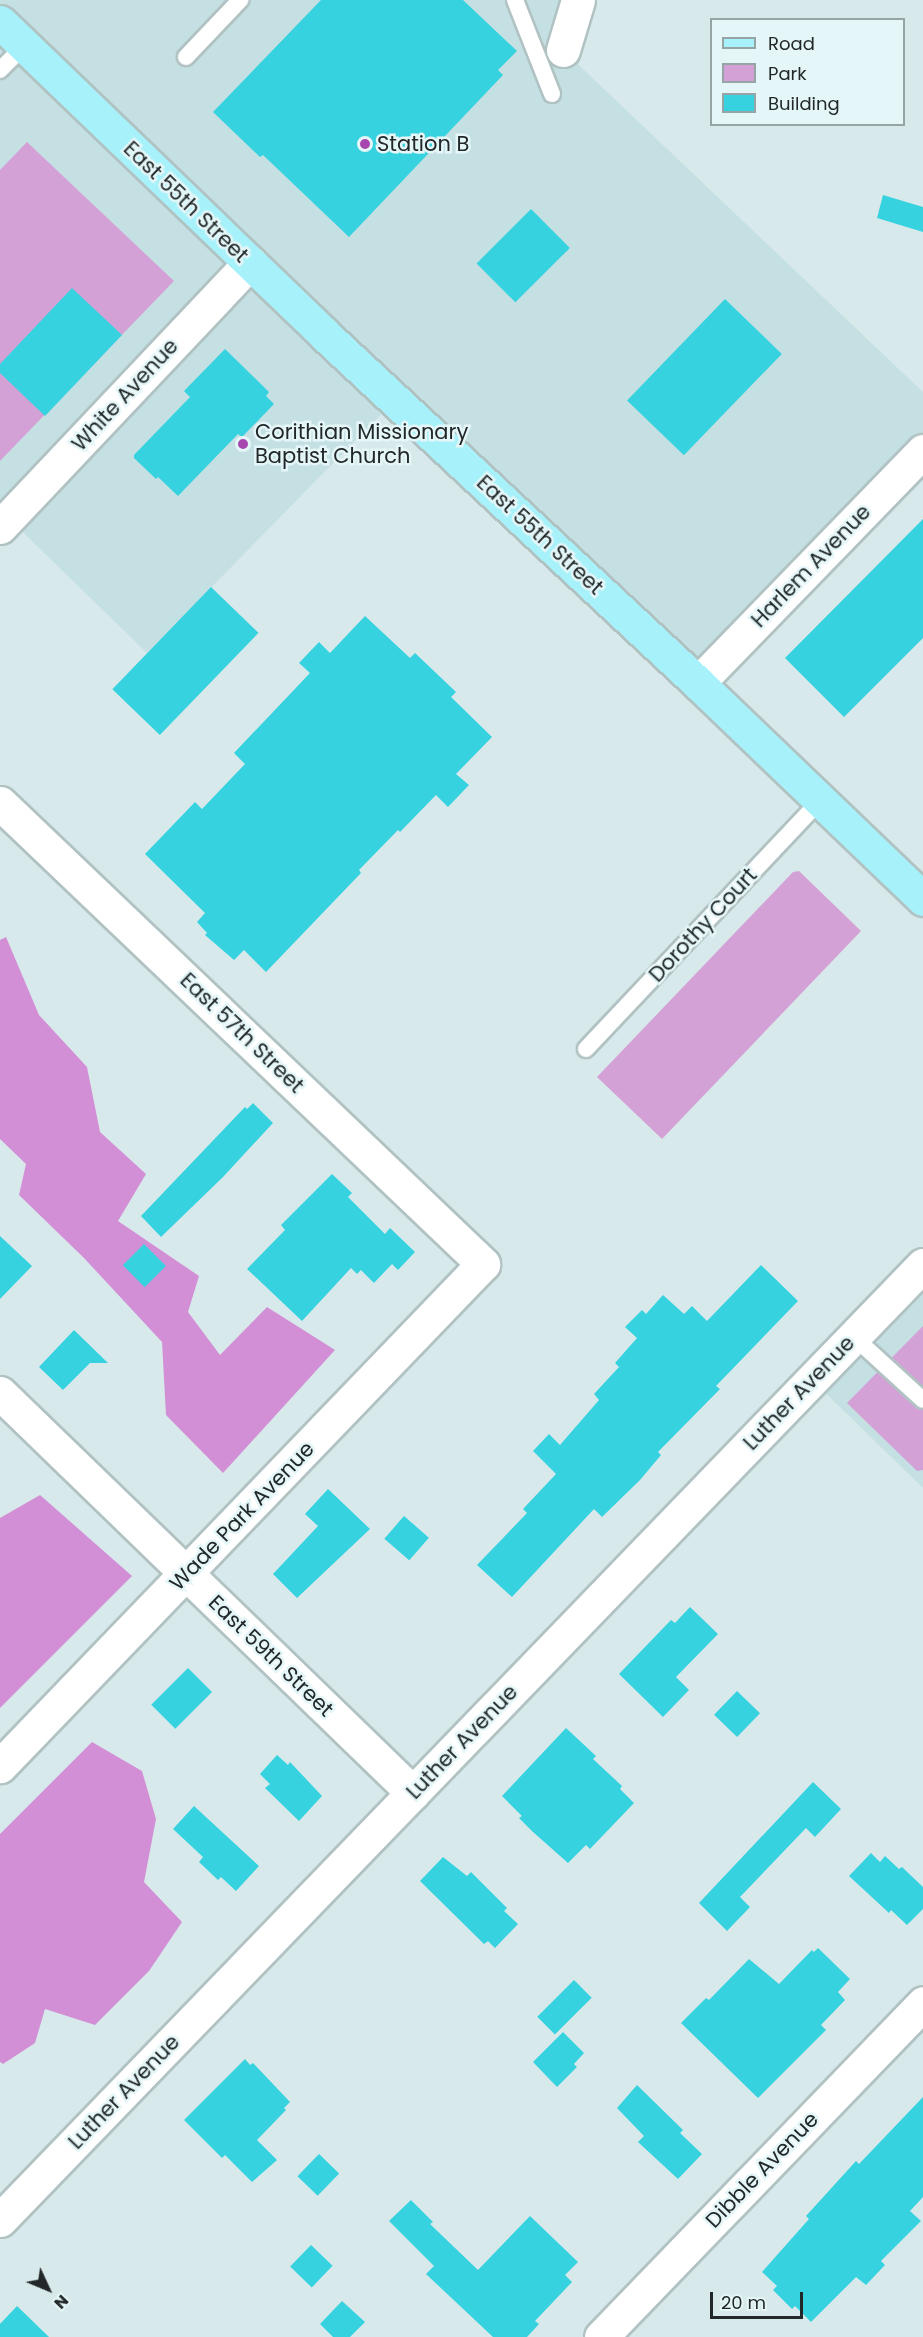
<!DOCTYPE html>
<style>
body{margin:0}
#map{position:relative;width:923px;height:2337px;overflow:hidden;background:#d8e9eb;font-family:Poppins,sans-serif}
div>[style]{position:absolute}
.built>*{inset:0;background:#c5e0e3}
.green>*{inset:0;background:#d4a1d7}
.forest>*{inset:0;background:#d28fd6}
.building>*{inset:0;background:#36d2df;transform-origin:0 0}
.roads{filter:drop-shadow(2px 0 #b1c2c3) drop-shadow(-2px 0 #b1c2c3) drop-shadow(0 2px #b1c2c3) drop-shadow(0 -2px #b1c2c3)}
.service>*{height:16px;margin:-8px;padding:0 8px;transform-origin:8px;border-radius:8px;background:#fff}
.minor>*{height:33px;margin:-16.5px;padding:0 16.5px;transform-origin:16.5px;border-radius:16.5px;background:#fff}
.primary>*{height:33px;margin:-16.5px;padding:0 16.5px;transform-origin:16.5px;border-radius:16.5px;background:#a7f2fa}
.dots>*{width:16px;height:16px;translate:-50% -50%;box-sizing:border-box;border:3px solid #e5f6f8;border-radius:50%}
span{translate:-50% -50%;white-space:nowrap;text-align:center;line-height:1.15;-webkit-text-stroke:5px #e5f6f8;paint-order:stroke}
.poi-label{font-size:21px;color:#222829}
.left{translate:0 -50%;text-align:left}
.street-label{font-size:21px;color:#222829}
.legend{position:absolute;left:710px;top:18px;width:195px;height:108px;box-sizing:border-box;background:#e5f6f8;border:2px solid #97a4a5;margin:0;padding:8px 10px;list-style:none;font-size:18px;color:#222829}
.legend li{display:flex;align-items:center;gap:12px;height:30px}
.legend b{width:30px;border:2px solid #97a4a5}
.north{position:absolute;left:18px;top:2259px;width:60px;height:60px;-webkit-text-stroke:4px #e5f6f8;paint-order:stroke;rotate:134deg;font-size:16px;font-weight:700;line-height:24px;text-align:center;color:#222829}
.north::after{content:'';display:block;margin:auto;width:21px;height:27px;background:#222829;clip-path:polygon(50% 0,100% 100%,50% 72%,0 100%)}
.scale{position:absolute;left:710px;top:2292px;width:93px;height:27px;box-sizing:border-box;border:3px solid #222829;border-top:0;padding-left:8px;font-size:18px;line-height:21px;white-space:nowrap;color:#222829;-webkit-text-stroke:4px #e5f6f8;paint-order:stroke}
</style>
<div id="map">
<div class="built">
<div style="clip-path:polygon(0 0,578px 0,564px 51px,923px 392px,923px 451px,698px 683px,394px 401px,147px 653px,0 510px)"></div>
<div style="clip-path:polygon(923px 1265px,923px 1488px,812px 1380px)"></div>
</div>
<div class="green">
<div style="clip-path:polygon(27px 142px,174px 281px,0 461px,0 170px)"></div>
<div style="clip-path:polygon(799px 871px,861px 931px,662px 1139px,597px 1077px,793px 872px)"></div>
<div style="clip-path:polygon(923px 1326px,923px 1470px,917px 1471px,847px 1403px)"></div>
</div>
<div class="forest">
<div style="clip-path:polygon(6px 937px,39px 1015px,87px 1067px,100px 1132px,146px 1174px,118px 1221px,199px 1276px,188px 1312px,220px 1355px,267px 1307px,335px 1350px,223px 1473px,166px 1415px,162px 1342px,84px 1258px,19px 1195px,26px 1164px,0 1139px,0 940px)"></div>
<div style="clip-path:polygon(40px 1495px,132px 1576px,0 1708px,0 1518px)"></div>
<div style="clip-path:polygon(92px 1742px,142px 1771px,156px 1819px,144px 1882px,182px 1922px,149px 1971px,95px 2025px,45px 2009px,35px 2043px,3px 2064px,0 2062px,0 1834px)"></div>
</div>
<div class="building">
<div style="clip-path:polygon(321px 0,463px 0,517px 51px,498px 70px,503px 75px,349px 237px,263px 155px,260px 157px,213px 112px)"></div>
<div style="clip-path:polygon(883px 195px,923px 207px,923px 232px,877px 218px)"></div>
<div style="left:531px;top:209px;width:55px;height:77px;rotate:45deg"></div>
<div style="clip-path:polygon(72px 288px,122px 335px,45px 416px,0 373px,0 364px)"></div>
<div style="left:725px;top:299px;width:79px;height:141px;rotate:44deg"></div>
<div style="clip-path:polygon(225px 349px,269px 392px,266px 396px,274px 404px,242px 437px,238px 434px,178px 496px,158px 477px,156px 479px,134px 458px,134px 455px,190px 397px,184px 391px)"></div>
<div style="clip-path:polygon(923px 519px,923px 638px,844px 717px,785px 658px)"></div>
<div style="left:211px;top:587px;width:66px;height:142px;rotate:44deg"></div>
<div style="clip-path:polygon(365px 616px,410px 658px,415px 653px,456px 692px,451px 697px,492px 737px,456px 774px,469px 785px,448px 807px,436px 795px,400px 832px,398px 830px,359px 870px,361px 873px,266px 972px,244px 950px,234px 960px,205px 935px,207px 933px,197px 922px,205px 913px,145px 854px,195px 802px,202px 809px,245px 764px,234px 753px,310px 673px,299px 663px,319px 642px,330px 653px)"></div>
<div style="clip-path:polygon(253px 1103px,273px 1123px,223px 1177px,161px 1237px,141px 1216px,245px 1107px,247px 1109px)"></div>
<div style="clip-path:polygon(332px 1174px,352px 1193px,348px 1197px,385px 1234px,390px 1228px,415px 1252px,398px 1270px,392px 1264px,374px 1283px,361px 1270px,357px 1274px,351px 1268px,302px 1321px,247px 1269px,285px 1230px,281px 1225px)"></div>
<div style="clip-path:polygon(0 1236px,32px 1266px,0 1299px)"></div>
<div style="left:144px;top:1244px;width:31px;height:30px;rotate:45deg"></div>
<div style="clip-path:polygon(761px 1265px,798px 1301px,716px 1386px,720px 1389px,658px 1452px,661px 1455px,640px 1480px,602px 1517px,594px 1509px,512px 1597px,477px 1565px,527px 1513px,523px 1509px,556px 1474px,533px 1451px,549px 1434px,560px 1445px,599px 1400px,594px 1394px,619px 1367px,615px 1363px,637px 1338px,625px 1327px,642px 1310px,646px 1314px,663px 1295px,684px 1314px,692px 1306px,707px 1321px)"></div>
<div style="clip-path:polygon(74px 1330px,108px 1363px,90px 1363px,63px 1390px,39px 1367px)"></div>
<div style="clip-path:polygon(328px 1489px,370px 1529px,297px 1598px,273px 1574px,318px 1526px,305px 1514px)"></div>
<div style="left:404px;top:1516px;width:33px;height:30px;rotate:41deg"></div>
<div style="clip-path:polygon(690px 1607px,718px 1634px,676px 1677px,689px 1690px,663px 1717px,619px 1674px,671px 1620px,675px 1623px)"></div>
<div style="left:188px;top:1668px;width:34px;height:52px;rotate:45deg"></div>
<div style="left:737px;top:1691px;width:32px;height:33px;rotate:44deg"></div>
<div style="clip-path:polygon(566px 1728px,596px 1756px,593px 1759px,622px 1786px,620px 1789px,634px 1803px,590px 1849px,586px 1845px,568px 1863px,533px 1832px,519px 1818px,522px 1816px,502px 1796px)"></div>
<div style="clip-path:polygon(277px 1755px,288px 1765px,290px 1762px,322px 1796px,299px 1821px,265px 1788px,270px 1784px,260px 1774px)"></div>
<div style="clip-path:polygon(813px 1782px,841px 1809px,815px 1837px,806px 1828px,740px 1897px,750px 1907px,727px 1931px,699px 1903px)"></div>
<div style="clip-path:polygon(194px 1806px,259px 1866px,236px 1891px,221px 1877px,218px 1880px,199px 1862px,203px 1857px,173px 1829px)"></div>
<div style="clip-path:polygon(871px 1853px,880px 1862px,885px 1856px,899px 1869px,902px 1867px,923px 1887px,923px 1909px,907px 1925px,891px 1910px,889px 1913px,875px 1900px,849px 1876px)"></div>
<div style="clip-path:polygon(443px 1857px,467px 1876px,471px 1872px,507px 1908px,504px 1911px,518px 1924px,495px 1948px,488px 1941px,484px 1944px,420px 1881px)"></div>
<div style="clip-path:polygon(818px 1948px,850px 1979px,838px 1992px,845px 2000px,821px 2025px,826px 2030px,758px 2098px,681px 2023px,706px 1998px,709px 2000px,749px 1959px,779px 1984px,812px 1950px,814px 1952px)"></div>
<div style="left:574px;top:1980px;width:25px;height:52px;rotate:45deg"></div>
<div style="clip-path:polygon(563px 2032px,584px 2053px,574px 2064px,577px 2067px,557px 2087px,533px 2062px)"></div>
<div style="clip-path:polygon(245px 2059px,250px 2065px,253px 2063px,290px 2102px,284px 2108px,286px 2110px,257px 2140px,277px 2160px,252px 2182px,225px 2155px,222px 2158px,184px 2120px)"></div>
<div style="clip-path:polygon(637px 2085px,683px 2130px,680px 2133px,702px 2154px,678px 2179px,638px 2142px,644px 2136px,617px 2108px)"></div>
<div style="clip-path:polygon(923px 2097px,923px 2197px,910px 2211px,921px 2221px,881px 2261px,885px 2265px,866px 2285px,856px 2277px,811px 2322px,795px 2306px,792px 2309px,773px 2290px,777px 2286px,762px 2272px,809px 2219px,806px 2216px,856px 2161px,859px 2164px)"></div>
<div style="left:319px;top:2154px;width:28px;height:31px;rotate:44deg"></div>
<div style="clip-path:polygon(411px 2200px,433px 2222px,430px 2224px,478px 2270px,530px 2216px,578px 2262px,565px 2275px,572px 2282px,535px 2321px,539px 2324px,527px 2337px,493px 2337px,426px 2274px,434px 2266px,389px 2221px)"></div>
<div style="left:311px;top:2245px;width:30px;height:30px;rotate:44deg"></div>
<div style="clip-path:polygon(342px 2301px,365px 2322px,350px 2337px,333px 2337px,320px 2324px)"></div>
<div style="clip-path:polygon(17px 2306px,49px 2337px,0 2337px,0 2324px)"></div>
</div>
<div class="roads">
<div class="service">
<div style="left:515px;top:0;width:101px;rotate:68.5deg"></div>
<div style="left:186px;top:57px;width:79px;rotate:-46.5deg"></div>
<div style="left:0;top:70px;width:34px;rotate:-45deg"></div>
<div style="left:586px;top:1049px;width:341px;rotate:-46.7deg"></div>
<div style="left:854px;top:1337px;width:93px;rotate:42.4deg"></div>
</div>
<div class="minor">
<div style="left:563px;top:50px;width:52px;rotate:-73.3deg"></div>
<div style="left:0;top:527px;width:364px;rotate:-46.6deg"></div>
<div style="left:698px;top:683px;width:323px;rotate:-45.9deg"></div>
<div style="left:0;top:803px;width:668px;rotate:43.66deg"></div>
<div style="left:483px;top:1264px;width:697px;rotate:133.89deg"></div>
<div style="left:0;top:1393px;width:575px;rotate:44.08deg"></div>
<div style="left:0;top:2220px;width:1328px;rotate:-45.98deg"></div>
<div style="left:601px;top:2337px;width:464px;rotate:-46deg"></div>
</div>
<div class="primary">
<div style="left:0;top:22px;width:451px;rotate:43.9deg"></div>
<div style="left:325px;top:335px;width:510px;rotate:43.01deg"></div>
<div style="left:698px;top:683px;width:312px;rotate:43.8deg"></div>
</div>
</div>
<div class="dots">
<div style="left:365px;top:144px;background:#a646ae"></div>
<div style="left:243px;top:444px;background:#a646ae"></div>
</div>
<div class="poi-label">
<span class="left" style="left:377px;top:144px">Station B</span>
<span class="left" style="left:255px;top:444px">Corithian Missionary<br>Baptist Church</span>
</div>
<div class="street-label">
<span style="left:186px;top:202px;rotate:44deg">East 55th Street</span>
<span style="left:125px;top:395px;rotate:-47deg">White Avenue</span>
<span style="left:540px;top:535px;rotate:43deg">East 55th Street</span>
<span style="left:811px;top:566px;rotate:-46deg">Harlem Avenue</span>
<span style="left:703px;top:925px;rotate:-47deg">Dorothy Court</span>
<span style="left:242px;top:1033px;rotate:44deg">East 57th Street</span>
<span style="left:799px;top:1393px;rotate:-46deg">Luther Avenue</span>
<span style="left:242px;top:1516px;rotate:-46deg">Wade Park Avenue</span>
<span style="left:271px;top:1656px;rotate:44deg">East 59th Street</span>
<span style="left:462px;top:1742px;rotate:-46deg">Luther Avenue</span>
<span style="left:124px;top:2092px;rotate:-46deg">Luther Avenue</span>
<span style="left:762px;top:2170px;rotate:-46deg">Dibble Avenue</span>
</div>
<ul class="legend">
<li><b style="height:8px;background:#a7f2fa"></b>Road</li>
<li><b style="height:16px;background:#d4a1d7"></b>Park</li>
<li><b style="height:16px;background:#36d2df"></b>Building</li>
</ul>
<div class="north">N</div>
<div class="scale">20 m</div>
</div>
